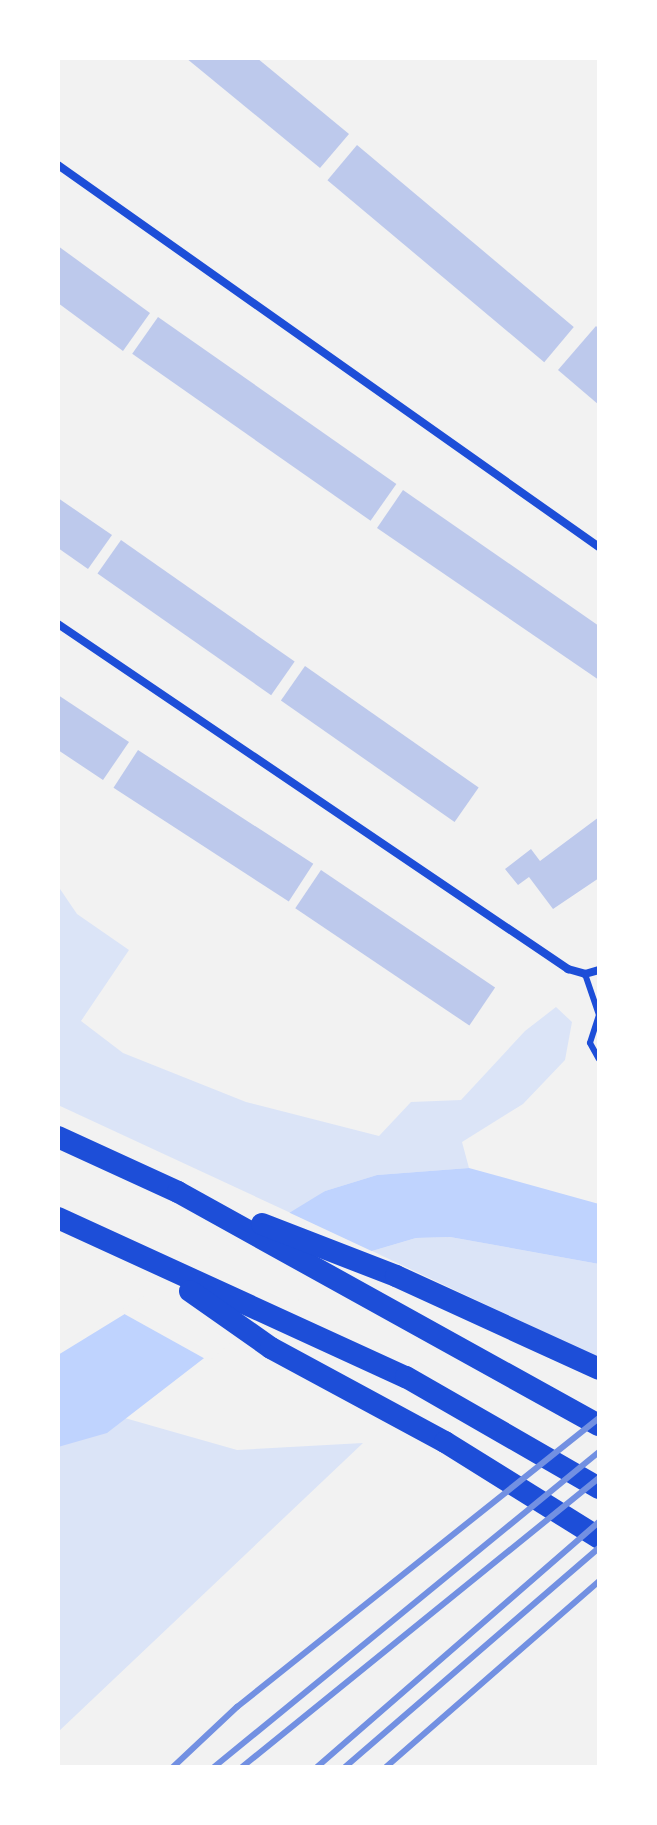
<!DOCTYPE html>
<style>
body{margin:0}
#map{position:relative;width:657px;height:1825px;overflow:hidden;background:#f2f2f2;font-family:"Golos Text",sans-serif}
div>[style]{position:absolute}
.green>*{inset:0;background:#dbe4f7}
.water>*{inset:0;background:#bfd3fe}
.pier>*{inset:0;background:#f2f2f2}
.building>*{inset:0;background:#bdc9ec;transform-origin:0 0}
.service>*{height:6px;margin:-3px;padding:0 3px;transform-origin:3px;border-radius:3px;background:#1d4ed8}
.minor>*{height:8px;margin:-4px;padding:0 4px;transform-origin:4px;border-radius:4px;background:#1d4ed8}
.trunk>*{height:22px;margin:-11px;padding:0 11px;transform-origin:11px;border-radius:11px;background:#1d4ed8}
.rail>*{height:6px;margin:-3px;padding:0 3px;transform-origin:3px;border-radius:3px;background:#7290e2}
span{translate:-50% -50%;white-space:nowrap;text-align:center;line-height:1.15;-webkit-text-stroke:8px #fff;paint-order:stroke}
.frame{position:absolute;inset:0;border:60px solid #fff;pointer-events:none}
</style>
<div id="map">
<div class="green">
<div style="clip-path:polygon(58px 886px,77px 914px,129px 950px,81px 1021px,123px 1053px,246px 1102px,379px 1136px,411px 1102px,461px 1100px,525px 1031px,556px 1007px,572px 1022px,565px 1060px,523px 1104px,462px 1142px,469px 1168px,377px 1175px,325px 1191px,293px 1214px,58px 1105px)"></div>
<div style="clip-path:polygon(450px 1237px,599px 1264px,599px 1358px,372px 1251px,416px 1238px)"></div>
<div style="clip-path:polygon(58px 1399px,237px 1450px,363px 1443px,58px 1732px)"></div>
</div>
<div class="water">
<div style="clip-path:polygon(469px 1168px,599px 1204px,599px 1264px,450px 1237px,416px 1238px,372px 1251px,243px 1328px,107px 1433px,58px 1447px,58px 1355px,325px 1191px,377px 1175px)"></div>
</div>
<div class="pier">
<div style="clip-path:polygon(288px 1212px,378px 1254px,245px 1331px,209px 1361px,119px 1311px)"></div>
</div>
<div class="building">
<div style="clip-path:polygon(186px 58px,257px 58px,349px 134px,320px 168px)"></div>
<div style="left:357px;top:145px;width:283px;height:46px;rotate:40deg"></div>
<div style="clip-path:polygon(58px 246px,150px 313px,123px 351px,58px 303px)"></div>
<div style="left:158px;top:317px;width:291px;height:45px;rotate:35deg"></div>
<div style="clip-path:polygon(596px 326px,599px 329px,599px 405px,558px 370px)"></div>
<div style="clip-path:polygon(403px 490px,599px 626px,599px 680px,377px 528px)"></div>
<div style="clip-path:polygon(58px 498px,112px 535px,88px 569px,58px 548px)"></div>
<div style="left:121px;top:540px;width:212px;height:41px;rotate:35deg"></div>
<div style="left:305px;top:666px;width:212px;height:42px;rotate:35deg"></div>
<div style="clip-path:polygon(58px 695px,129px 742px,103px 780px,58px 750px)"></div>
<div style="left:138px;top:750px;width:209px;height:45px;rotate:33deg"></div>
<div style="clip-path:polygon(599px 817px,599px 878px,553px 909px,529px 877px,518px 885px,505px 869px,531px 849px,540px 861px)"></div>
<div style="left:321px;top:870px;width:210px;height:46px;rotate:34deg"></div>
</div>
<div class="service">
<div style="left:585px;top:974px;width:43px;rotate:71.1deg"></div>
<div style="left:599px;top:1015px;width:29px;rotate:108deg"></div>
<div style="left:590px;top:1043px;width:18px;rotate:61deg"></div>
</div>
<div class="minor">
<div style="left:58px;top:165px;width:662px;rotate:35.23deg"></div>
<div style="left:58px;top:624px;width:616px;rotate:34.08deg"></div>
<div style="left:568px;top:969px;width:18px;rotate:16deg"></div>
<div style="left:585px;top:974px;width:15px;rotate:-16deg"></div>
</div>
<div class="trunk">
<div style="left:58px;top:1137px;width:132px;rotate:24.6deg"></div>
<div style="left:178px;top:1192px;width:481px;rotate:29deg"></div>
<div style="left:58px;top:1218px;width:383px;rotate:24.6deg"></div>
<div style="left:406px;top:1377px;width:223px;rotate:29.9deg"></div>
<div style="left:262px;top:1224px;width:144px;rotate:21.2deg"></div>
<div style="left:396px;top:1276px;width:223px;rotate:24.6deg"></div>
<div style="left:190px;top:1291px;width:99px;rotate:35.1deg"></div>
<div style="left:271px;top:1348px;width:198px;rotate:28.4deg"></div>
<div style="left:445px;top:1442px;width:181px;rotate:31.9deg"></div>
</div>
<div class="rail">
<div style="left:173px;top:1767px;width:88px;rotate:-43.2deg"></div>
<div style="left:237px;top:1707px;width:463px;rotate:-38.6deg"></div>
<div style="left:214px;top:1767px;width:497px;rotate:-39.3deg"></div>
<div style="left:242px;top:1767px;width:459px;rotate:-39deg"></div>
<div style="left:317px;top:1767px;width:374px;rotate:-41deg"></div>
<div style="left:345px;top:1767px;width:335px;rotate:-40.8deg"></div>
<div style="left:386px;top:1767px;width:283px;rotate:-41.1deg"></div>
</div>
<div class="frame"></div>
</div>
